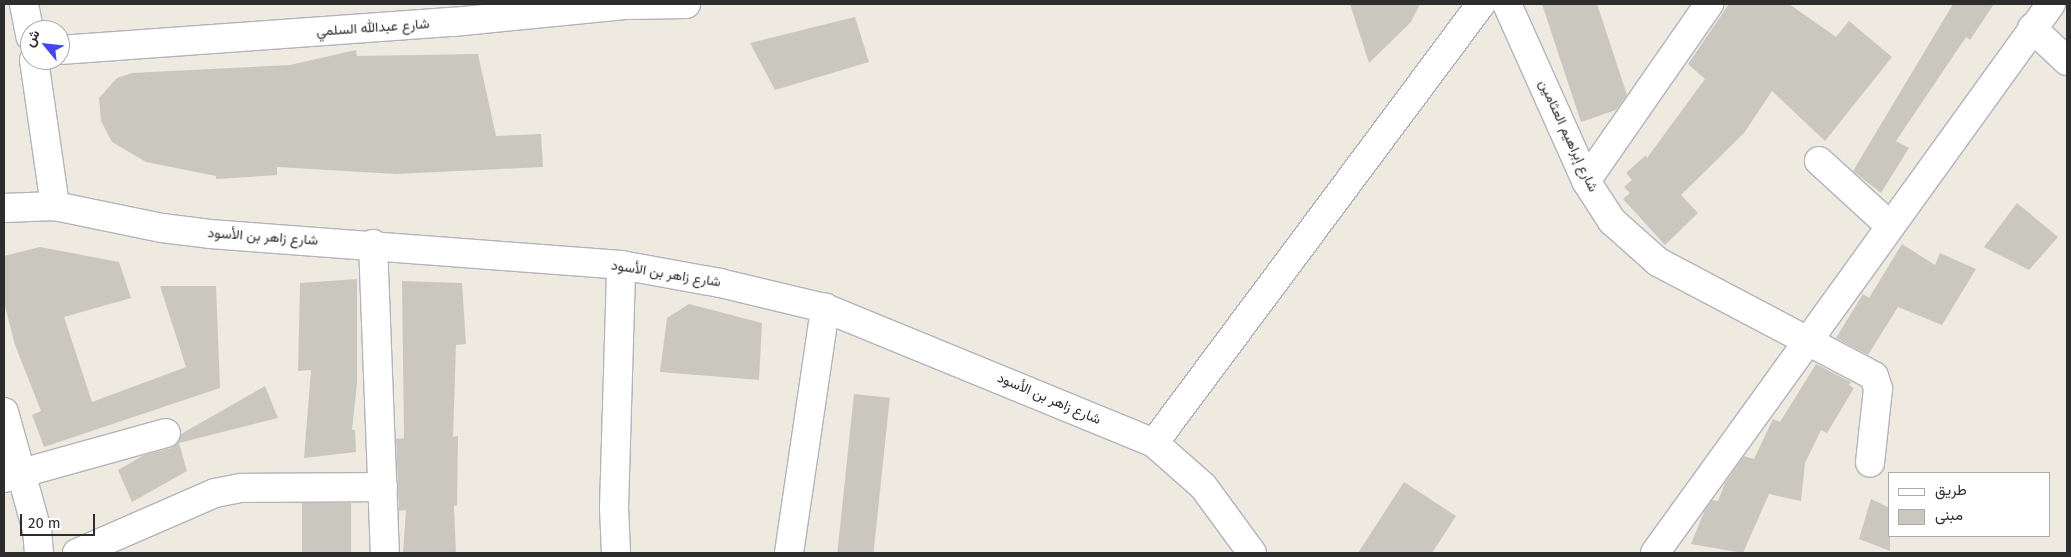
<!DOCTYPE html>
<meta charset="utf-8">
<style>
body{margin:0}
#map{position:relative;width:2071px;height:557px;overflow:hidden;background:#eeeae0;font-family:"Fira Sans",Vazirmatn,sans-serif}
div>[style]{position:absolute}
.building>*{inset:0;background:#cac8be;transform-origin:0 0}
.roads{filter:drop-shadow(1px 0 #b3b3c0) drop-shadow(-1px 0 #b3b3c0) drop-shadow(0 1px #b3b3c0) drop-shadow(0 -1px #b3b3c0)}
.minor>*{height:28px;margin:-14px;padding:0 14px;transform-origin:14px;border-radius:14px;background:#fff}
span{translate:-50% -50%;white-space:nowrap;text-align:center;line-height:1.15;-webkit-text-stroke:4.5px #fff;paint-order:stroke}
.street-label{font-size:14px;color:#2d2d2d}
.frame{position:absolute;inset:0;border:5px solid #2d2d2d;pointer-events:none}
.legend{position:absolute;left:1888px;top:472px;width:162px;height:65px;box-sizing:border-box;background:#fff;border:1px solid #ababab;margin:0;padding:6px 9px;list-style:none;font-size:15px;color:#2d2d2d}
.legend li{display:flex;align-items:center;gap:10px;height:25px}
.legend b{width:25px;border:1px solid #ababab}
.north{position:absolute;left:20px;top:20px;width:50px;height:50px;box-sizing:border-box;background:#fff;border:1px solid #ababab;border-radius:50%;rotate:298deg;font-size:14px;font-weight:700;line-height:20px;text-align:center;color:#2d2d2d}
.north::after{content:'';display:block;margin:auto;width:18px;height:22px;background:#4246f8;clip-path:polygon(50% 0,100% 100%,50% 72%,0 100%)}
.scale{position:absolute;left:20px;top:514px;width:75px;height:22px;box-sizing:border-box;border:2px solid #2d2d2d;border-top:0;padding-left:6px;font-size:15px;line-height:18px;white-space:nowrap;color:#2d2d2d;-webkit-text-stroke:4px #fff;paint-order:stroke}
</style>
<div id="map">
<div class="building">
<div style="clip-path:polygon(1350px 4px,1420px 4px,1411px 22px,1369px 63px)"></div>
<div style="clip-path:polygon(1542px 4px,1597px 4px,1627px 95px,1616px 110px,1581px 122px)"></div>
<div style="clip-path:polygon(1729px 4px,1789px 4px,1836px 37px,1849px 21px,1892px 57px,1825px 141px,1772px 91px,1744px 133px,1681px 195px,1698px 213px,1665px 245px,1623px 199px,1630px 193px,1624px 187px,1632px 180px,1626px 173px,1646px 155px,1647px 158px,1705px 79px,1688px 64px)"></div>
<div style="clip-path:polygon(1953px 4px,1994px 4px,1970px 40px,1966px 37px,1896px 141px,1909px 148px,1881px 193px,1853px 171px)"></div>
<div style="clip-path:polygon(855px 17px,869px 62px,775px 90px,750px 43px)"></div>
<div style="clip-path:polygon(356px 50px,357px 56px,478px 54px,496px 136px,541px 134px,543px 167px,396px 174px,277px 167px,277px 175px,216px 179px,216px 176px,146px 162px,112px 142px,101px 121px,99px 98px,117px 78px,132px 73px,290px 65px)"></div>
<div style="clip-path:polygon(2017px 203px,2058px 237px,2029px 270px,1984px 247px)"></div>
<div style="clip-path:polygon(1902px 244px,1935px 265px,1940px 253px,1976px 269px,1942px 325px,1898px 307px,1868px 355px,1836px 338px,1863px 294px,1869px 298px)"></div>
<div style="clip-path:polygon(40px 247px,119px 262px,131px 298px,64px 317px,92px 402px,186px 367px,160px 286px,216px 286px,220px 388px,44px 447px,32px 415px,41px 411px,15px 345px,4px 302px,4px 256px)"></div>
<div style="clip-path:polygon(357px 279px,357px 383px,352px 430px,355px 430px,356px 452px,304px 458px,311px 370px,298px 371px,300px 283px)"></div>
<div style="clip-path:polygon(402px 281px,462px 283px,466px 344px,456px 345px,453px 437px,458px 436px,457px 505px,454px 506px,456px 553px,403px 553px,406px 510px,399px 511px,396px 439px,404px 438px)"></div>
<div style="clip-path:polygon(689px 304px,762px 323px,759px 380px,660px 372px,667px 318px)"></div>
<div style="clip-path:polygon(1816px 364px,1851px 382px,1849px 385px,1854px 388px,1827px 433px,1821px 430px,1805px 463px,1801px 501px,1769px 494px,1743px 553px,1691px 544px,1704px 512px,1712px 500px,1718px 501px,1725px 483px,1744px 456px,1754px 459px,1773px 419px,1780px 422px)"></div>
<div style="clip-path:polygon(265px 386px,278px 418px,179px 443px,187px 471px,132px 502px,118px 470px,144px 455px,171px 448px,177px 444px,181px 434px)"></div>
<div style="left:854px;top:394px;width:36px;height:160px;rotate:6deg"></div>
<div style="clip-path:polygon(1404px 482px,1456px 516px,1432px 553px,1358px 553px)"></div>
<div style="clip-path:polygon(1871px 499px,1890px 508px,1890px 551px,1859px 539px)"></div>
<div style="left:302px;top:503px;width:49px;height:50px"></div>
</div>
<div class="roads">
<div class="minor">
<div style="left:24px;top:4px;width:33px;rotate:79deg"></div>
<div style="left:1507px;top:4px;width:194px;rotate:65.9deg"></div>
<div style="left:1586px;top:181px;width:48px;rotate:57deg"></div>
<div style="left:1612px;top:221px;width:62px;rotate:41.7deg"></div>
<div style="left:1658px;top:262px;width:244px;rotate:27.8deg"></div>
<div style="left:1874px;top:376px;width:14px;rotate:73deg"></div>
<div style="left:1878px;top:389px;width:74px;rotate:96.2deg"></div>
<div style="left:2032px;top:28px;width:48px;rotate:43.3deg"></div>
<div style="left:60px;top:50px;width:394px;rotate:-4.1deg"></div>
<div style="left:453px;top:22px;width:175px;rotate:-5.6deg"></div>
<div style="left:627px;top:5px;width:59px;rotate:-1deg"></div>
<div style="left:34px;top:60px;width:148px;rotate:81.8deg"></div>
<div style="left:1819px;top:161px;width:95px;rotate:42.4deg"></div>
<div style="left:1586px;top:181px;width:216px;rotate:-55.2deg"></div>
<div style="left:4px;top:208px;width:51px;rotate:-2.2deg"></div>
<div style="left:55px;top:206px;width:109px;rotate:11.6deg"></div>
<div style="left:162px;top:228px;width:48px;rotate:7.1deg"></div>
<div style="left:210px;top:234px;width:412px;rotate:4.3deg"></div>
<div style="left:621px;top:265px;width:101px;rotate:10.3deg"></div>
<div style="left:720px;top:283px;width:108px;rotate:13.4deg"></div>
<div style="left:825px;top:308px;width:356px;rotate:22.3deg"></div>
<div style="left:1154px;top:443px;width:65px;rotate:41.3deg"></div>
<div style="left:1203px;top:486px;width:83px;rotate:53.8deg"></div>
<div style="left:373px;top:244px;width:309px;rotate:87.8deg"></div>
<div style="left:4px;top:412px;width:123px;rotate:74.4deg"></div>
<div style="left:37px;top:530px;width:23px;rotate:85deg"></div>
<div style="left:1154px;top:443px;width:547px;rotate:-53.32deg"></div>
<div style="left:4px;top:478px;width:168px;rotate:-15.5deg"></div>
<div style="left:77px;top:553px;width:150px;rotate:-23.5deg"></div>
<div style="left:215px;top:493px;width:26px;rotate:-11deg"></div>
<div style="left:241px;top:488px;width:142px;rotate:-0.4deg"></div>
<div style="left:616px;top:553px;width:45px;rotate:-92.5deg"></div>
<div style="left:614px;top:508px;width:243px;rotate:-88.3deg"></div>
<div style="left:789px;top:553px;width:248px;rotate:-81.6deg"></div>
<div style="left:1655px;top:553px;width:677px;rotate:-54.2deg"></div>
</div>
</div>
<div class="street-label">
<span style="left:373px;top:28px;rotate:-4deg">شارع عبدالله السلمي</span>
<span style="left:1568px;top:136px;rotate:65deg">شارع إبراهيم العثامين</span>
<span style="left:263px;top:237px;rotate:4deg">شارع زاهر بن الأسود</span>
<span style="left:666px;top:274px;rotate:9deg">شارع زاهر بن الأسود</span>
<span style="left:1049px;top:399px;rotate:23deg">شارع زاهر بن الأسود</span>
</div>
<div class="frame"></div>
<ul class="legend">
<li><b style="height:6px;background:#fff"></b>طريق</li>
<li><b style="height:14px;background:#cac8be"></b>مبنى</li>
</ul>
<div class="north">ش</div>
<div class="scale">20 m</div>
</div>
